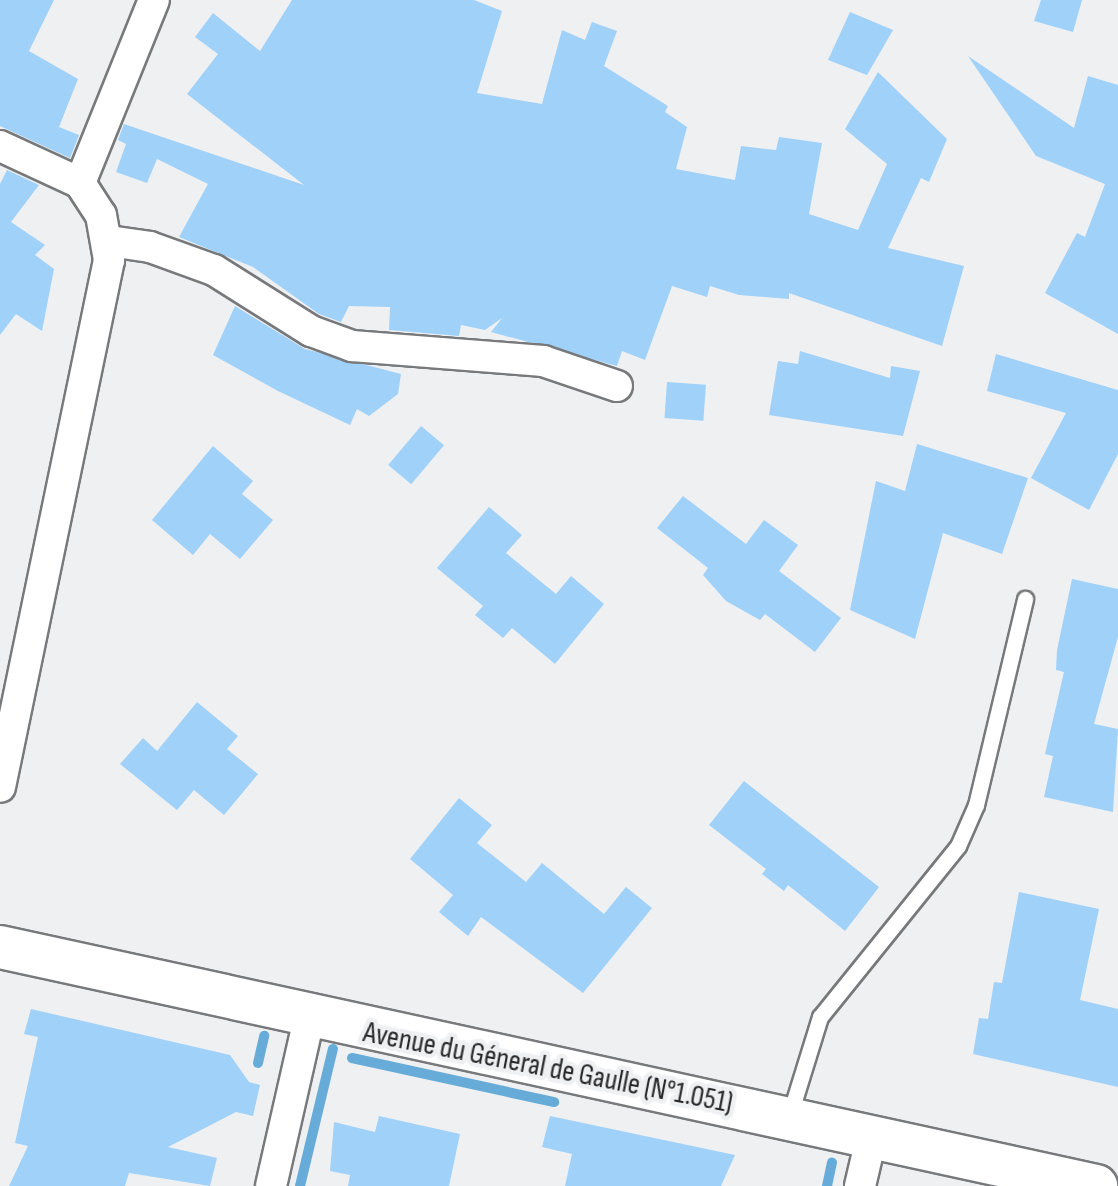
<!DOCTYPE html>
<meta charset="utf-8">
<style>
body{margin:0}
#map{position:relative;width:1118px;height:1186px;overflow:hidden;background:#eef0f2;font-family:"Sofia Sans Condensed",sans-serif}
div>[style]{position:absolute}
.stream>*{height:10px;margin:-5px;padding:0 5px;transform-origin:5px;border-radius:5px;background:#67acd8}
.building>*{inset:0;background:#a0d1f9;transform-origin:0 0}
.roads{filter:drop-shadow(2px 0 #77797b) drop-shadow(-2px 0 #77797b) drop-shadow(0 2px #77797b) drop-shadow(0 -2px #77797b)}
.lane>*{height:15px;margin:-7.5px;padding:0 7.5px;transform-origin:7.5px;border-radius:7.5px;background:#fff}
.street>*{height:30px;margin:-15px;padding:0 15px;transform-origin:15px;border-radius:15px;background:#fff}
.secondary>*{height:42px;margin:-21px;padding:0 21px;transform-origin:21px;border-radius:21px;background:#fff}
span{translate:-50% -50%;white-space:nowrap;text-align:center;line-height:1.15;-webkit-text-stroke:9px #eef0f2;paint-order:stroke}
.street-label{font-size:30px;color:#262727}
</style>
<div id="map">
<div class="stream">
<div style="left:352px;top:1058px;width:207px;rotate:12.3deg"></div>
<div style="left:258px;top:1063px;width:28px;rotate:-77deg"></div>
<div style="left:300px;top:1186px;width:141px;rotate:-76.5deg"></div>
<div style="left:827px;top:1186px;width:24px;rotate:-78deg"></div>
</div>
<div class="building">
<div style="clip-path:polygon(0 0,54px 0,29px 51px,78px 79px,59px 127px,79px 135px,70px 158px,0 126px)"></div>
<div style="clip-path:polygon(292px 0,474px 0,502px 11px,477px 93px,542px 104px,562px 30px,585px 40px,592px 22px,617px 31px,604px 66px,668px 106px,665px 112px,687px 127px,676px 169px,735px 180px,741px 146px,776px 150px,779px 137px,822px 143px,809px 214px,858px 230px,887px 164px,845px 129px,878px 72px,947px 139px,929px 182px,921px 178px,888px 248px,964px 266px,942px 346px,789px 293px,789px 299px,739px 295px,710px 286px,707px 297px,672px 286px,645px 360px,622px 351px,617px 366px,491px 332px,502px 318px,485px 330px,461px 325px,459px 336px,389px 330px,390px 307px,349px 306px,341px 322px,319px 314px,253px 267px,179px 237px,208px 184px,157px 159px,147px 183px,116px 172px,126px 144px,118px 140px,124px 124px,304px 185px,187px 94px,218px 54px,195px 37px,213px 13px,260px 51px)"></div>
<div style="clip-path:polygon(1041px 0,1082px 0,1073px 32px,1034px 21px)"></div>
<div style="clip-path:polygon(850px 12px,893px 30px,867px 75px,828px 60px)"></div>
<div style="clip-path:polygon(968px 56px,1074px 128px,1088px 76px,1118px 85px,1118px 334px,1045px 293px,1077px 233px,1085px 237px,1105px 184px,1036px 156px)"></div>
<div style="clip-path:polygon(7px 170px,39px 185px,11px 222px,45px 245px,35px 255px,54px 269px,42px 331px,16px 314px,0 335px,0 184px)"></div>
<div style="clip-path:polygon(235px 306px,305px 349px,401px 374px,398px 394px,369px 416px,357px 409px,350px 425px,278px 391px,213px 355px)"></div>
<div style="clip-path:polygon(800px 351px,890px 378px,891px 366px,920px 371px,903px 436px,769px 415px,778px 361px,798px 364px)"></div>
<div style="clip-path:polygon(996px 354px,1118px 390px,1118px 454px,1089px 510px,1031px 478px,1066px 413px,987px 391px)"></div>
<div style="left:667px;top:382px;width:39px;height:36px;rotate:4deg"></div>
<div style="left:421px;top:426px;width:30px;height:51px;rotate:40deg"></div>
<div style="clip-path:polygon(917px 444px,1028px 478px,1002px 554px,943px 533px,915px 639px,850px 610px,876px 481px,905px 491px)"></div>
<div style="clip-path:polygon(213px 446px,253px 481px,242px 494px,273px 520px,240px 559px,210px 534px,193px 555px,152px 520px)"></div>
<div style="clip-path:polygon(683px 496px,746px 544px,764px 520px,798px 545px,779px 571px,841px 618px,815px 652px,765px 614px,760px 620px,726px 601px,703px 575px,708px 568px,657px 528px)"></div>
<div style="clip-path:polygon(489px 507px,522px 535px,506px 553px,556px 594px,571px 576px,604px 604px,555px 664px,512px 628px,503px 638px,475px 615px,483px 606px,437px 568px)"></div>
<div style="clip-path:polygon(1072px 579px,1118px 589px,1118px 637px,1094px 724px,1118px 729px,1113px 812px,1044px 797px,1053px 756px,1045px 754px,1064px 672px,1056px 670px,1057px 650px)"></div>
<div style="clip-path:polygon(197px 702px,238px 736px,227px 749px,258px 774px,224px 815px,194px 790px,177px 810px,120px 764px,143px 738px,157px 751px)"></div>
<div style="clip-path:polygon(744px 781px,879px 887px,845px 931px,788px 885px,784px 891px,762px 874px,766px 869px,709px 825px)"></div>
<div style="clip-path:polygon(459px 798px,492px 825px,477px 843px,526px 882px,542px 863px,604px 914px,626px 887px,652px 908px,583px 993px,481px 917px,468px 936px,439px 912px,453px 895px,410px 859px)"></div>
<div style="clip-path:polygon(1019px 892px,1099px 909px,1080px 1000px,1118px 1009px,1118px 1087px,973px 1054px,979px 1018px,988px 1019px,994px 982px,1002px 983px)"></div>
<div style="clip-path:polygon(31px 1009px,230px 1055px,249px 1082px,260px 1085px,253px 1116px,236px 1112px,168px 1147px,217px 1158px,210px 1186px,129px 1173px,125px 1186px,9px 1186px,28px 1146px,15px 1143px,38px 1037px,24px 1034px)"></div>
<div style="clip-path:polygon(379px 1116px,460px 1134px,449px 1186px,348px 1186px,350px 1175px,330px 1171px,334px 1122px,375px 1132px)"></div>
<div style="clip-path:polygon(550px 1116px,735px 1155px,721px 1186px,565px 1186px,572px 1154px,542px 1147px)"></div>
</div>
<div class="roads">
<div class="lane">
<div style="left:789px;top:1117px;width:105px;rotate:-72.8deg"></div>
<div style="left:820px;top:1017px;width:220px;rotate:-51.1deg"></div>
<div style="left:958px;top:846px;width:45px;rotate:-66.3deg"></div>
<div style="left:976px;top:805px;width:212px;rotate:-76.6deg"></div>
</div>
<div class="street">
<div style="left:0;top:146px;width:88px;rotate:24.8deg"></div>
<div style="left:80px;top:183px;width:38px;rotate:57deg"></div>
<div style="left:101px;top:215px;width:46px;rotate:79.9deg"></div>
<div style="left:109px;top:260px;width:538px;rotate:101.69deg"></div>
<div style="left:80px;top:183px;width:197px;rotate:-68deg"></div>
<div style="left:109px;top:241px;width:41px;rotate:8.3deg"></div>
<div style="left:150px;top:247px;width:68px;rotate:19.8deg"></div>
<div style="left:214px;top:270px;width:115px;rotate:32.2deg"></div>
<div style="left:311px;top:331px;width:44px;rotate:20.1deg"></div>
<div style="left:352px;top:346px;width:192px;rotate:4.5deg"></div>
<div style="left:543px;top:361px;width:78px;rotate:18.7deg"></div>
<div style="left:271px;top:1186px;width:171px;rotate:-77.2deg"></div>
<div style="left:860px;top:1186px;width:48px;rotate:-76.8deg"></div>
</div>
<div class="secondary">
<div style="left:0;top:947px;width:1122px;rotate:12.3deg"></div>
</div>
</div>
<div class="street-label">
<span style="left:548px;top:1068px;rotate:11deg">Avenue du Géneral de Gaulle (N°1.051)</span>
</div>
</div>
